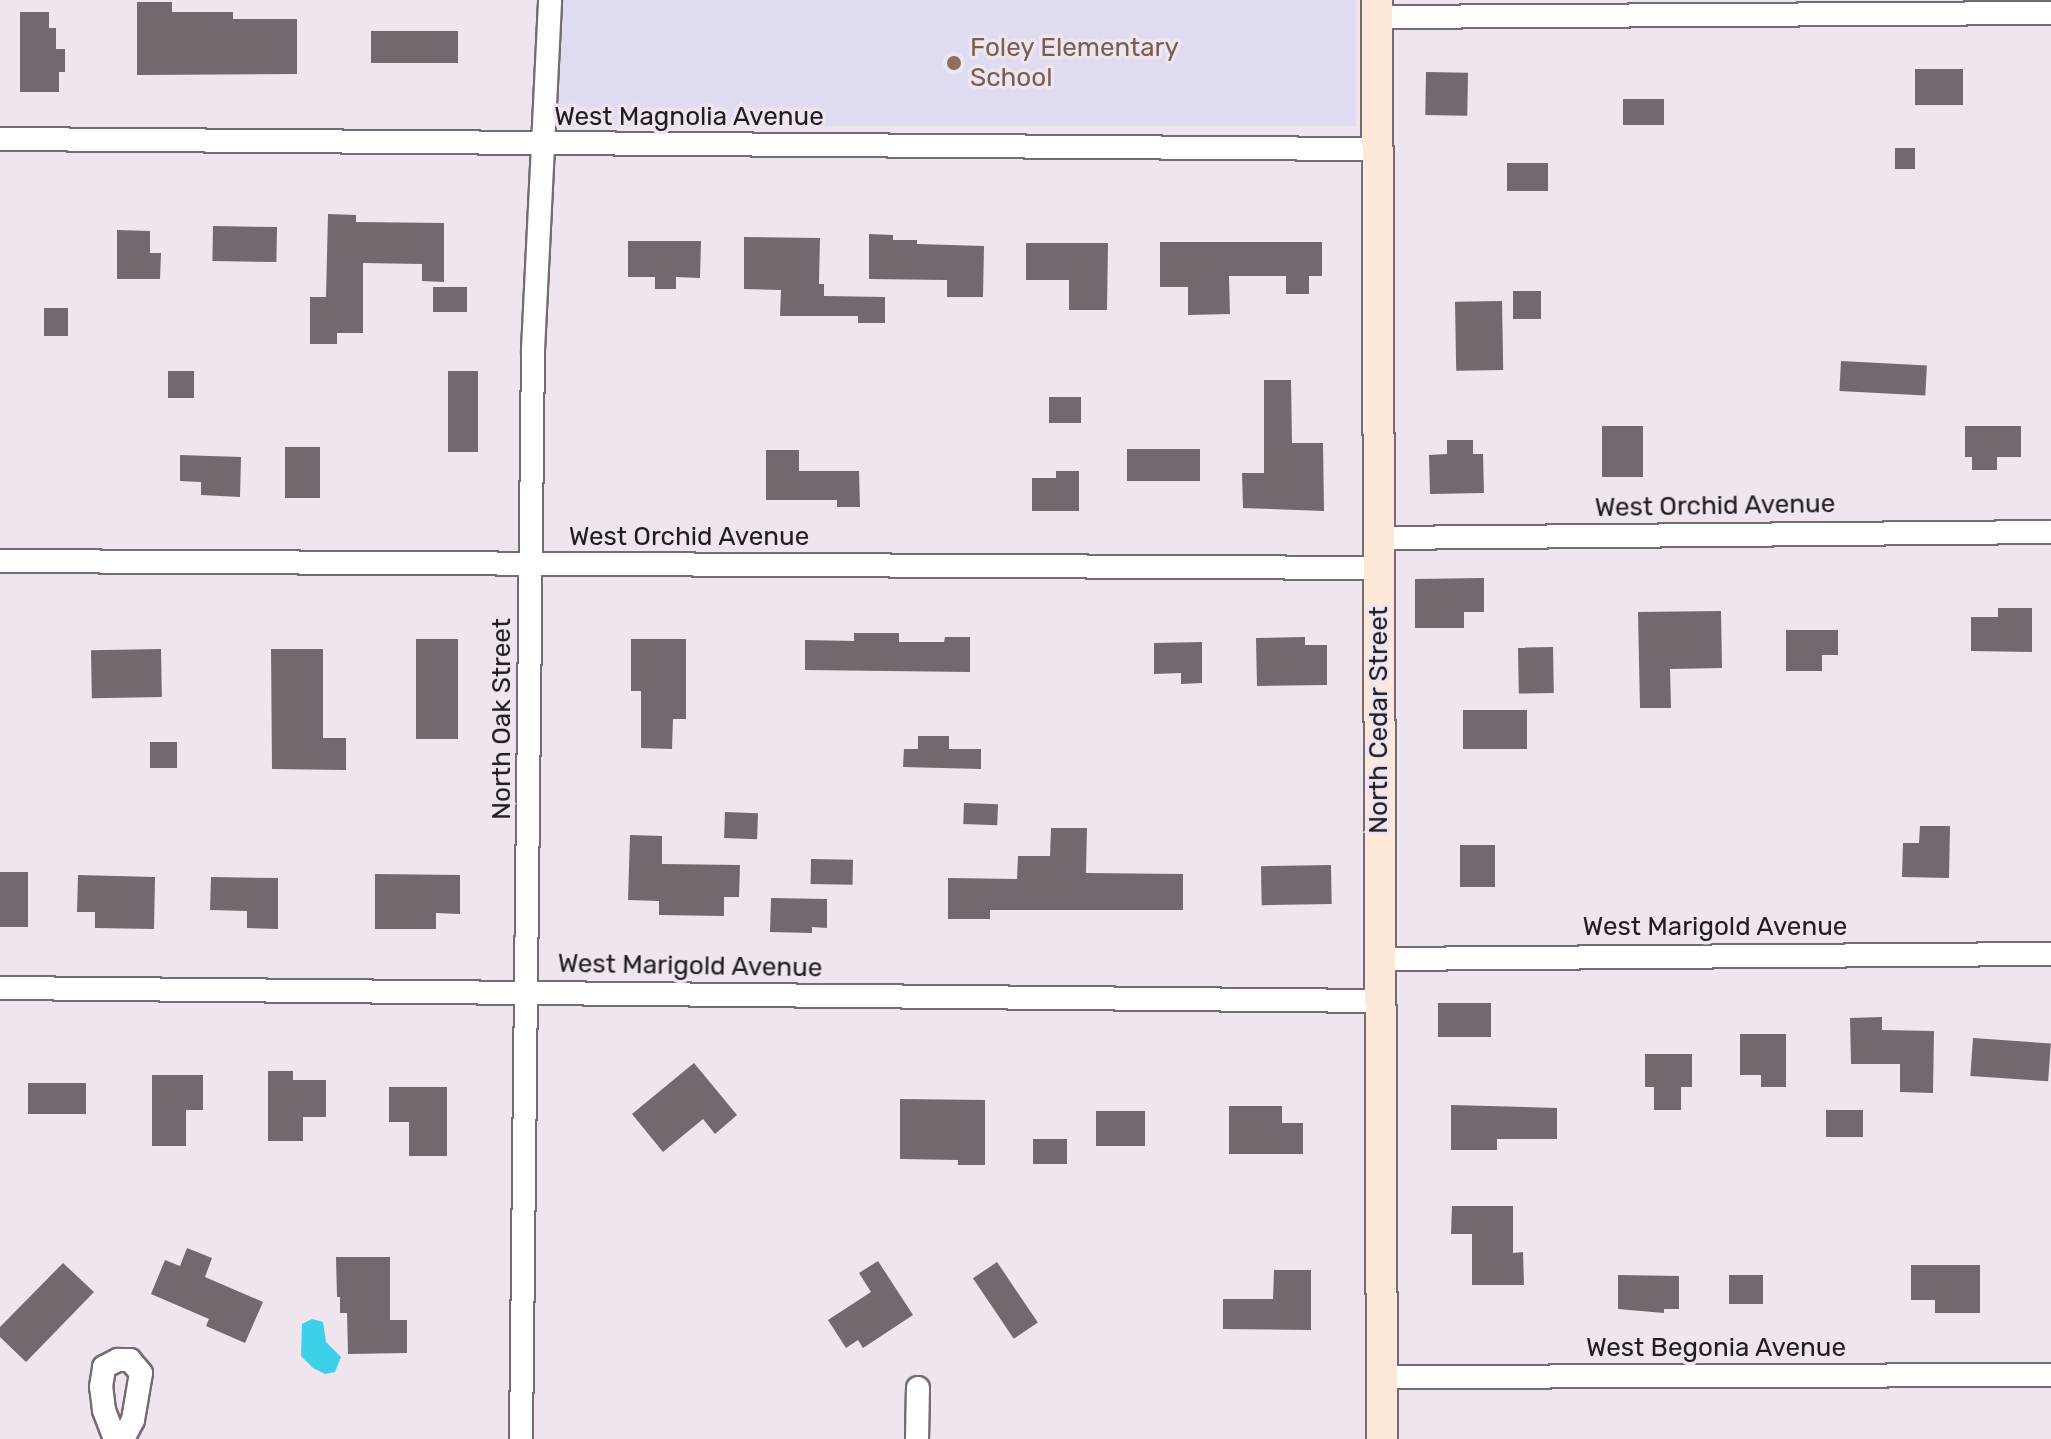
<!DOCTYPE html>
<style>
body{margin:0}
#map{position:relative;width:2051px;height:1439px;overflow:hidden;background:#efe5ee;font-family:Rubik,sans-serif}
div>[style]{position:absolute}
.education>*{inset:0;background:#dfdcf2;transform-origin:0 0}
.water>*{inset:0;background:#3dd1e9}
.building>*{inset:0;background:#72686f;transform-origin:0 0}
.roads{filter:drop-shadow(2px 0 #746b74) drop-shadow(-2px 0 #746b74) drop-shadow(0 2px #746b74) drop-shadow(0 -2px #746b74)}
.street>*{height:22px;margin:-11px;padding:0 11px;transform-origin:11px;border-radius:11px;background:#fff}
.secondary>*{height:30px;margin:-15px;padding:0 15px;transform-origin:15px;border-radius:15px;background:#fee8da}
.dots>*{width:22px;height:22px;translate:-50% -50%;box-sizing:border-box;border:4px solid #efe5ee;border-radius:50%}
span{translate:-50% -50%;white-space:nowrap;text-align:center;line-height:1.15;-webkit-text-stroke:7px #efe5ee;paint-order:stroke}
.education-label{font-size:26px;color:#785e54}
.left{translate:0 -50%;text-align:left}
.street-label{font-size:26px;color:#201c20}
</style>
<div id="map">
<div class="education">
<div style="left:553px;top:0;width:803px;height:126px"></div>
</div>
<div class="water">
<div style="clip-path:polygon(312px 1319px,323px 1322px,326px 1342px,341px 1357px,335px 1372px,325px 1374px,313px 1368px,301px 1356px,302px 1324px)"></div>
</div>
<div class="building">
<div style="clip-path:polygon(137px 2px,172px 2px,172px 12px,233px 12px,233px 19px,297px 19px,297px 74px,137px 75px)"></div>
<div style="clip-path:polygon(20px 12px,49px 12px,49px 28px,56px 28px,56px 49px,65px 49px,65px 72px,59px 72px,59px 92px,20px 92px)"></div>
<div style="left:371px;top:31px;width:87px;height:32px"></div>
<div style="left:1915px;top:69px;width:48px;height:36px"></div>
<div style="left:1426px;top:72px;width:42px;height:43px;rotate:1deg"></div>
<div style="left:1623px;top:99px;width:41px;height:26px"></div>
<div style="left:1915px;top:148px;width:21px;height:20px;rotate:90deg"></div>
<div style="left:1507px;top:163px;width:41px;height:28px"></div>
<div style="clip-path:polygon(328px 214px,356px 215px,356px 222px,444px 223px,444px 282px,422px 281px,422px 264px,363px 263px,363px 333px,337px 333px,337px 344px,310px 344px,310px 297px,326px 297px)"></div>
<div style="left:213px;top:226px;width:64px;height:35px;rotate:1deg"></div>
<div style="clip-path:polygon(117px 230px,150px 231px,150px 253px,161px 253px,160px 279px,117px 279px)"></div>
<div style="clip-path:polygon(869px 234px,893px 235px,893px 240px,917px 240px,917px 244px,984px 246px,983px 297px,947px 297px,947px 280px,869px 279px)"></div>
<div style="clip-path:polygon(744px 237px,820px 238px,819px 284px,824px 284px,824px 296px,885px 297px,885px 323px,858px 323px,858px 316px,780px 316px,781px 290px,744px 289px)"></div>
<div style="clip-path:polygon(628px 241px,701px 241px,700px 278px,676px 277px,676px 289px,655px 289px,655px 277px,628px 277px)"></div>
<div style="clip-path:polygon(1160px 242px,1322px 242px,1322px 276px,1309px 276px,1309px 294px,1286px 294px,1286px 276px,1229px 276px,1230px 314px,1188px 315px,1188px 287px,1160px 287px)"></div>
<div style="clip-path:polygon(1026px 243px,1108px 243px,1107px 310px,1069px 310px,1069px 280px,1026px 280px)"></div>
<div style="left:433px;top:287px;width:34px;height:25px"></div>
<div style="left:1541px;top:291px;width:28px;height:28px;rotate:90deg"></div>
<div style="left:1502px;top:301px;width:69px;height:47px;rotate:89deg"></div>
<div style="left:44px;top:308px;width:24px;height:28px"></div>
<div style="left:1841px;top:361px;width:86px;height:30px;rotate:3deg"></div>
<div style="left:194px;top:371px;width:27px;height:26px;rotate:90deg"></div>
<div style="left:448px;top:371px;width:30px;height:81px"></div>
<div style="clip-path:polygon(1264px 380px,1291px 380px,1292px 443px,1323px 443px,1324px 511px,1243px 508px,1242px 473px,1264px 473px)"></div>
<div style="left:1049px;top:397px;width:32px;height:26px"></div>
<div style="left:1602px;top:426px;width:41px;height:51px"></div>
<div style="clip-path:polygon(1965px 426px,2021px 426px,2021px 457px,1997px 457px,1997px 470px,1972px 470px,1972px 457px,1965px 457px)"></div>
<div style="clip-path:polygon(1447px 440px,1473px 440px,1473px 454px,1483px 454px,1484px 493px,1430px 494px,1429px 455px,1447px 454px)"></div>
<div style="left:285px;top:447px;width:35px;height:51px"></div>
<div style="left:1200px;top:449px;width:32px;height:73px;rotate:90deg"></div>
<div style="clip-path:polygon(766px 450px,799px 450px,799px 471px,859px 471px,860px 507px,837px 507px,837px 500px,766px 500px)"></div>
<div style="clip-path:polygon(180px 455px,241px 457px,240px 497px,201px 495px,201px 482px,180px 481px)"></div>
<div style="clip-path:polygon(1056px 471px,1079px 471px,1079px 511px,1032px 511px,1032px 478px,1056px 478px)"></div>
<div style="clip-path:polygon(1484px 578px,1484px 612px,1464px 612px,1464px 628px,1415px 628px,1415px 579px)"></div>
<div style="clip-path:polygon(1998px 608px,2032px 608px,2032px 652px,1971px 651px,1971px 617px,1998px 617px)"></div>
<div style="clip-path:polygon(1721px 611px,1722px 668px,1670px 669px,1671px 708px,1640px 708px,1638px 612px)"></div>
<div style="clip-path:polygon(1786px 630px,1838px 630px,1838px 655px,1822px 655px,1822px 671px,1786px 671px)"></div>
<div style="clip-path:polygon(854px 633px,899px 633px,899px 642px,944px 642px,945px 637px,970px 637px,970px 672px,805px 670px,805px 640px,854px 641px)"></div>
<div style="clip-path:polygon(1305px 637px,1305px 645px,1327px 645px,1327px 685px,1257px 686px,1256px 638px)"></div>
<div style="left:416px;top:639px;width:42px;height:100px"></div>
<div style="clip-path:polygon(631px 639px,686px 639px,686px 719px,673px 719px,672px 749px,641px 748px,641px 691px,631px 691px)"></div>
<div style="clip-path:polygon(1202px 642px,1202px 683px,1181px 684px,1181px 673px,1154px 674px,1154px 643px)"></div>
<div style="left:1553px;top:647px;width:46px;height:35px;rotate:89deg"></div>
<div style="left:161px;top:649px;width:48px;height:70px;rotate:89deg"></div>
<div style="clip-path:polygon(271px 649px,323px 649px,323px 738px,346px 738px,346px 770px,272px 769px)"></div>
<div style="left:1463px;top:710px;width:64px;height:39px"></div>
<div style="clip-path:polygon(918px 736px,949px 736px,949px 749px,981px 749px,981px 769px,903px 767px,904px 749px,918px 749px)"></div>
<div style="left:150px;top:742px;width:27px;height:26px"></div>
<div style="left:964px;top:803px;width:34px;height:21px;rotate:2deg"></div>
<div style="left:725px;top:812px;width:33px;height:26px;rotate:2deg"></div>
<div style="clip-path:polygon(1920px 826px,1950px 826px,1949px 878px,1902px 877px,1903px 843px,1919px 843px)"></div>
<div style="clip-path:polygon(1051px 828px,1087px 828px,1086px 873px,1183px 874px,1183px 910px,990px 910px,990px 919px,948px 919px,948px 878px,1017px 879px,1018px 856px,1050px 856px)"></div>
<div style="clip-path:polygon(630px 835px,662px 836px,662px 864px,740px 865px,739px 897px,724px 897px,724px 916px,659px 915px,659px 901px,628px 900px)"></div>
<div style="left:1495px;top:845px;width:42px;height:35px;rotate:90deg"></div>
<div style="left:811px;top:859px;width:42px;height:25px;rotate:1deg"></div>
<div style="left:1331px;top:865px;width:39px;height:70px;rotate:89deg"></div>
<div style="left:0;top:872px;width:28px;height:55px"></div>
<div style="clip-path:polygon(375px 874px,460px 875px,460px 914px,436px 913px,436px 929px,375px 929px)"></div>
<div style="clip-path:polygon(78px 875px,155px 877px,154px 929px,95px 928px,95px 912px,77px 912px)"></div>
<div style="clip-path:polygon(211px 877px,278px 878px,278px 929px,247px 928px,247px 911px,210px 910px)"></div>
<div style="clip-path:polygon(771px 898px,827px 899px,827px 928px,812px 927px,812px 933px,770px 932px)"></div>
<div style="left:1438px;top:1003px;width:53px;height:34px"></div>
<div style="clip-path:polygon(1882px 1017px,1882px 1030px,1934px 1031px,1933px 1093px,1900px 1092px,1900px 1064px,1851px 1064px,1850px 1018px)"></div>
<div style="clip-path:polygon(1740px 1034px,1786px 1034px,1786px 1087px,1761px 1087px,1761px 1075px,1740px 1075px)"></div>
<div style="left:1973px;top:1038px;width:78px;height:38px;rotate:4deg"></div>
<div style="clip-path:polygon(1645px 1054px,1692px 1054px,1692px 1087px,1681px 1087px,1681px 1110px,1654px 1110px,1654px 1087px,1645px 1087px)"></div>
<div style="clip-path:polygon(694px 1063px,737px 1115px,715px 1134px,703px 1119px,663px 1152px,632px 1114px)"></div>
<div style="clip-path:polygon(268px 1071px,293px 1071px,293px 1080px,326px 1080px,326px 1117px,303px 1117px,303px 1141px,268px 1141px)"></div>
<div style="clip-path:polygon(152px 1075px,203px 1075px,203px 1110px,186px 1110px,186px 1146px,152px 1146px)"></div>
<div style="left:28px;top:1083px;width:58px;height:31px"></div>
<div style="clip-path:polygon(389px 1087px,447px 1087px,447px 1156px,409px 1156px,409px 1122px,389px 1122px)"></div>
<div style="clip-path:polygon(900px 1099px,985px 1100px,985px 1165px,958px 1165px,958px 1160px,900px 1159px)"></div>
<div style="clip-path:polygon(1451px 1105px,1557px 1108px,1557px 1139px,1497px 1139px,1497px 1150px,1451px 1150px)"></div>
<div style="clip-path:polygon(1229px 1106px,1282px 1106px,1282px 1123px,1303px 1123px,1303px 1154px,1229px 1154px)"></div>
<div style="left:1826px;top:1110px;width:37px;height:27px"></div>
<div style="left:1096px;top:1111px;width:49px;height:35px"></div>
<div style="left:1033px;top:1139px;width:34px;height:25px"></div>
<div style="clip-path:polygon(1452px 1206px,1513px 1206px,1513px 1253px,1523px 1252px,1524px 1285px,1472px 1285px,1472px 1234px,1451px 1234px)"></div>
<div style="clip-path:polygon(187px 1248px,212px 1258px,205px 1277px,263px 1302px,245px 1343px,206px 1326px,209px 1319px,151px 1294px,165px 1260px,180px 1266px)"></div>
<div style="clip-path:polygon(336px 1257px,390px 1257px,390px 1320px,407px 1320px,407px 1353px,348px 1354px,347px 1313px,340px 1313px,340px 1297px,337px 1297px)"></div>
<div style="clip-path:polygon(878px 1261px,913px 1315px,863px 1348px,858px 1340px,846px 1348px,828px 1320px,871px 1292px,859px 1273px)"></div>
<div style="left:997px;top:1262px;width:73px;height:29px;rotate:56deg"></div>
<div style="clip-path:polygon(63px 1263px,94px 1292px,26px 1362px,0 1337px,0 1327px)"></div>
<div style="clip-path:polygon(1911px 1265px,1980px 1265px,1980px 1313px,1935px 1313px,1935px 1300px,1911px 1300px)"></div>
<div style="clip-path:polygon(1274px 1270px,1311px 1270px,1311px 1330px,1223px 1329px,1223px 1299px,1273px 1299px)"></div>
<div style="clip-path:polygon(1618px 1275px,1679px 1276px,1679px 1309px,1664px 1309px,1664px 1313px,1618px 1309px)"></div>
<div style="left:1729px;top:1275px;width:34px;height:29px"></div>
</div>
<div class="roads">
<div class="street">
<div style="left:1377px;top:17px;width:674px;rotate:-0.34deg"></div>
<div style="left:0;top:139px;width:1377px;rotate:0.42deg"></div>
<div style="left:1379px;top:538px;width:672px;rotate:-0.51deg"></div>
<div style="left:0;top:561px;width:1379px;rotate:0.29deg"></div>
<div style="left:1380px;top:959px;width:671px;rotate:-0.43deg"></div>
<div style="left:0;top:988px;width:1380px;rotate:0.54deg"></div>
<div style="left:1382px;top:1377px;width:669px;rotate:-0.17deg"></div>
<div style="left:115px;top:1439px;width:31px;rotate:-111deg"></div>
<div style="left:104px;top:1410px;width:23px;rotate:-97deg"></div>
<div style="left:101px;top:1387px;width:20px;rotate:-81deg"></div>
<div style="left:104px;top:1367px;width:16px;rotate:-27deg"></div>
<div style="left:118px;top:1360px;width:12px"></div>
<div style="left:130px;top:1360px;width:17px;rotate:50deg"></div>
<div style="left:141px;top:1373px;width:48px;rotate:99.7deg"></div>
<div style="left:133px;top:1420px;width:21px;rotate:118deg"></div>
<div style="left:521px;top:1439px;width:1089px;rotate:-89.37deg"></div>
<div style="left:533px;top:350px;width:350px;rotate:-87.2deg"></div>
<div style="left:917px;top:1439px;width:51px;rotate:-88.9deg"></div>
</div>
<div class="secondary">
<div style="left:1377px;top:0;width:1439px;rotate:89.8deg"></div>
</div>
</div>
<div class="dots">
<div style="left:954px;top:63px;background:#8d6e63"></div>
</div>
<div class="education-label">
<span class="left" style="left:970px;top:63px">Foley Elementary<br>School</span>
</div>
<div class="street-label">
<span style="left:689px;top:117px">West Magnolia Avenue</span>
<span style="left:1715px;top:506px;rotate:-1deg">West Orchid Avenue</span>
<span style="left:689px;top:537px">West Orchid Avenue</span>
<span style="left:502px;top:719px;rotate:-90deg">North Oak Street</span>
<span style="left:1379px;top:720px;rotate:-90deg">North Cedar Street</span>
<span style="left:1715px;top:927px">West Marigold Avenue</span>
<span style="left:690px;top:966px;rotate:1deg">West Marigold Avenue</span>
<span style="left:1716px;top:1348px">West Begonia Avenue</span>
</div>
</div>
